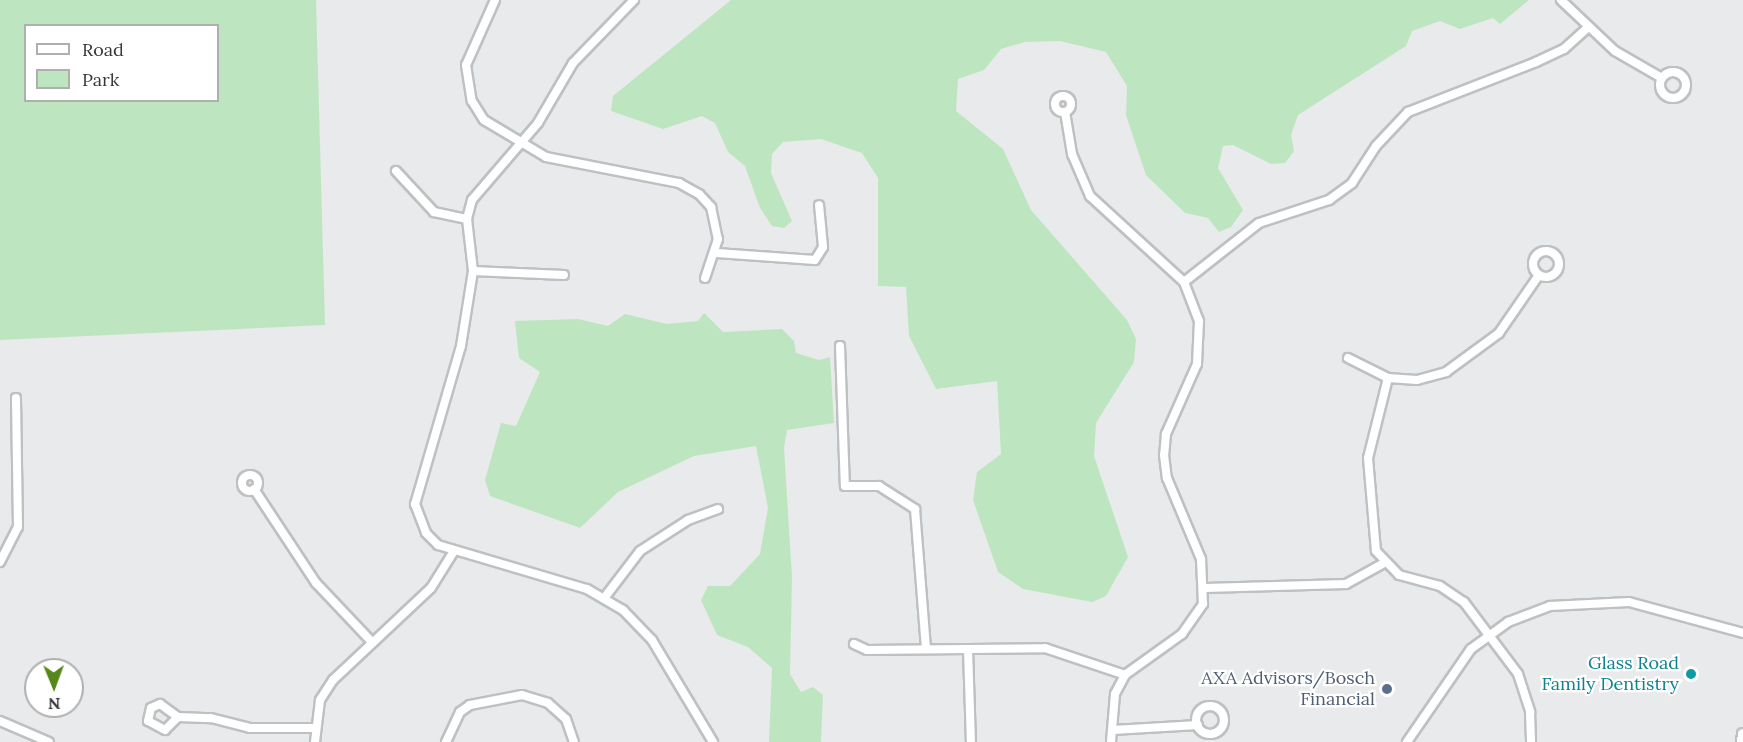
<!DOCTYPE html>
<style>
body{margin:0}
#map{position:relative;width:1743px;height:742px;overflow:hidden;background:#e8eaec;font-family:Lora,serif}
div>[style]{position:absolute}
.green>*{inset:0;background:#bde6c0}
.roads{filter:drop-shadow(2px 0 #bec0c2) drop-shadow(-2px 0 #bec0c2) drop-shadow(0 2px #bec0c2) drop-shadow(0 -2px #bec0c2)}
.minor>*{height:8px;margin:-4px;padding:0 4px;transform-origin:4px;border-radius:4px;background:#fff}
.minor>.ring{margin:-4px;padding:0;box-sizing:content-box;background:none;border:8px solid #fff;border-radius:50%}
.major>*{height:10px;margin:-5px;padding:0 5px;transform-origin:5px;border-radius:5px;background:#fff}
.dots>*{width:16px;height:16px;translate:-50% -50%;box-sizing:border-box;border:3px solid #fff;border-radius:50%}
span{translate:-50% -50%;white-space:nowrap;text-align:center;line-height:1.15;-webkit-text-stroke:4.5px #fff;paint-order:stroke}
.culture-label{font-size:18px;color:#0d838f}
.right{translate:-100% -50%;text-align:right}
.service-label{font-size:18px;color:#4e5e75}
.legend{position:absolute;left:24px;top:24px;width:195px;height:78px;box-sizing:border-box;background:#fff;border:2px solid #afafaf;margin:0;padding:8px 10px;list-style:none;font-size:18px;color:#363737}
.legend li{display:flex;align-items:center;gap:12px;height:30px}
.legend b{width:30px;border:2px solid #afafaf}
.north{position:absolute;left:24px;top:658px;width:60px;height:60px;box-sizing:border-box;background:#fff;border:2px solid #afafaf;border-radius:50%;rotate:179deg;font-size:16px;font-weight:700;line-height:24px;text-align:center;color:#363737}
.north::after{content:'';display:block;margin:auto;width:21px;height:27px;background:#56871b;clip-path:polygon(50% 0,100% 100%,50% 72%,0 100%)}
</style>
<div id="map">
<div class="green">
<div style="clip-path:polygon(evenodd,0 0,316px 0,325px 325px,0 340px,0 0,26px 26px,218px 26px,218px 100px,26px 100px,26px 26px)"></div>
<div style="clip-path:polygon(731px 0,1529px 0,1500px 24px,1493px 18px,1460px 29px,1440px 21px,1412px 31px,1406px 46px,1298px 115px,1291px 135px,1294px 151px,1285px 163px,1271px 164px,1233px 145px,1223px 146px,1218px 168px,1243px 210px,1231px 227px,1219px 232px,1208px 218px,1185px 213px,1146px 175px,1126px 115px,1127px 86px,1106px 52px,1060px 41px,1025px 42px,1001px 49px,984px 70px,958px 79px,956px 111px,1003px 149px,1031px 210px,1127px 320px,1136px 339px,1134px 362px,1096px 423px,1094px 456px,1128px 557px,1106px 596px,1092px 602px,1023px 589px,998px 572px,973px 500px,977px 472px,1001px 454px,997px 381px,936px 389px,909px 336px,906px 287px,878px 286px,878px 178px,862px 153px,821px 139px,783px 142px,772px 154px,771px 173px,792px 221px,784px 228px,772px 226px,760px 208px,745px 166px,728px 152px,715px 123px,702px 116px,663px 129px,611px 111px,613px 96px)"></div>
<div style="clip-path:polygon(704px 313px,723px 332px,782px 329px,794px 341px,796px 353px,819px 360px,830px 357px,834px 423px,787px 430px,784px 448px,792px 577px,790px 674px,801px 692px,813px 687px,823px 695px,821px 742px,769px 742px,772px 668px,748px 647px,717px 635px,701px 600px,708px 586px,730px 586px,760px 554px,768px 508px,756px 446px,694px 456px,618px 492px,580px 528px,490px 496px,485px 480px,501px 423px,516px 426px,540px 372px,519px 358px,515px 321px,578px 319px,608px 326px,625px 314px,667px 324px,698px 321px)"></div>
</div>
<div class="roads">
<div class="minor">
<div style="left:495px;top:0;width:71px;rotate:114deg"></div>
<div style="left:466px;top:65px;width:36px;rotate:81deg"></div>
<div style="left:472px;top:101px;width:22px;rotate:58deg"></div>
<div style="left:484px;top:120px;width:72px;rotate:30.8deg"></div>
<div style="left:546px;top:157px;width:136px;rotate:11.1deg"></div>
<div style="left:679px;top:183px;width:23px;rotate:29deg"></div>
<div style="left:699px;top:194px;width:18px;rotate:47deg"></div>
<div style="left:711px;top:207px;width:33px;rotate:78deg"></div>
<div style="left:718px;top:239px;width:41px;rotate:108.4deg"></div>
<div style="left:634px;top:0;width:88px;rotate:134.1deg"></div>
<div style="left:573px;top:63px;width:69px;rotate:120.3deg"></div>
<div style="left:538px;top:123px;width:101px;rotate:130.6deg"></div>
<div style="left:472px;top:200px;width:20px;rotate:105deg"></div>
<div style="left:467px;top:219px;width:52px;rotate:83.4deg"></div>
<div style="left:473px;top:271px;width:76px;rotate:99.1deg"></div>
<div style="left:461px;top:346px;width:165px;rotate:106.2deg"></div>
<div style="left:415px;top:504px;width:31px;rotate:69deg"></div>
<div style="left:426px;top:533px;width:17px;rotate:45deg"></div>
<div style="left:438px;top:545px;width:155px;rotate:16.5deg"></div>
<div style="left:587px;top:589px;width:42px;rotate:30.3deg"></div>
<div style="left:623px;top:610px;width:42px;rotate:46deg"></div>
<div style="left:652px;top:640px;width:119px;rotate:59.1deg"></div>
<div style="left:1561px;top:0;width:74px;rotate:43.4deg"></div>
<div style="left:1615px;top:51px;width:54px;rotate:29.9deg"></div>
<div class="ring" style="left:1660px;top:72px;width:18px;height:18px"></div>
<div class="ring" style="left:1055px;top:96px;width:8px;height:8px"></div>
<div style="left:1065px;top:112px;width:43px;rotate:80.5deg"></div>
<div style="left:1072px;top:154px;width:46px;rotate:66.8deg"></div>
<div style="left:1090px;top:196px;width:127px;rotate:42.5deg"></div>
<div style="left:1184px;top:282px;width:42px;rotate:69deg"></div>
<div style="left:1199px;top:321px;width:43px;rotate:92.7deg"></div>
<div style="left:1197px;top:364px;width:77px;rotate:113.9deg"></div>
<div style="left:1166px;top:434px;width:21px;rotate:95deg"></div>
<div style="left:1164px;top:455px;width:23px;rotate:83deg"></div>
<div style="left:1167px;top:478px;width:88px;rotate:67.2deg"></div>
<div style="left:1201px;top:559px;width:45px;rotate:87.5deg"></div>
<div style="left:1203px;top:604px;width:37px;rotate:125deg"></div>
<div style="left:1182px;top:634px;width:70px;rotate:144.3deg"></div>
<div style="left:1125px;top:675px;width:21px;rotate:118deg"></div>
<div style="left:1115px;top:694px;width:48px;rotate:94.8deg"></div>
<div style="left:396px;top:171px;width:56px;rotate:47.2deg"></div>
<div style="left:434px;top:212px;width:34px;rotate:12deg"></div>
<div class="ring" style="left:1533px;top:251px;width:18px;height:18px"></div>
<div style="left:717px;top:253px;width:98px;rotate:4.1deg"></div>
<div style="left:815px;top:260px;width:15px;rotate:-58deg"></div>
<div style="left:823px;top:247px;width:42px;rotate:-95.4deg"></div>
<div style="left:473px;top:271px;width:91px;rotate:2.5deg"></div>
<div style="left:1184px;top:282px;width:95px;rotate:-38.2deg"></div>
<div style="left:1259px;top:223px;width:74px;rotate:-18.2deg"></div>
<div style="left:1329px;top:200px;width:29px;rotate:-36deg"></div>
<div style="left:1352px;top:183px;width:44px;rotate:-57deg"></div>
<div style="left:1376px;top:146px;width:47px;rotate:-46.7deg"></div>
<div style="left:1408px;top:112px;width:137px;rotate:-21.3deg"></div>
<div style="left:1536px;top:62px;width:31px;rotate:-25deg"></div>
<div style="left:1564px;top:49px;width:31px;rotate:-42deg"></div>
<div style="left:840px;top:346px;width:140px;rotate:88deg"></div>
<div style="left:845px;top:486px;width:34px"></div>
<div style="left:879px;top:486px;width:43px;rotate:32.6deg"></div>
<div style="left:915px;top:509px;width:140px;rotate:85.5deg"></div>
<div style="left:1348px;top:358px;width:45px;rotate:26.6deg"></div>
<div style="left:1388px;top:378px;width:29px;rotate:4deg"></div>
<div style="left:1417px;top:380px;width:30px;rotate:-15deg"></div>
<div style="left:1446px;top:372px;width:66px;rotate:-36.3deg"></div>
<div style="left:1499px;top:333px;width:70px;rotate:-55.4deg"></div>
<div style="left:1388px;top:378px;width:82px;rotate:104deg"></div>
<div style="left:1368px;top:458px;width:93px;rotate:85.1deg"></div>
<div style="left:1376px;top:551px;width:33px;rotate:46deg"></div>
<div style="left:1399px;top:575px;width:42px;rotate:15deg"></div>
<div style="left:1440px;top:586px;width:29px;rotate:34deg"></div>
<div style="left:1464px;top:602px;width:90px;rotate:53.1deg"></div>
<div style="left:1518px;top:674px;width:40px;rotate:72deg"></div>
<div style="left:1530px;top:712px;width:30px;rotate:88deg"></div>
<div class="ring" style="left:242px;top:475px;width:8px;height:8px"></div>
<div style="left:254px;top:489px;width:113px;rotate:56.6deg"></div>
<div style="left:316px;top:583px;width:81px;rotate:46.5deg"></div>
<div style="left:0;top:562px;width:39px;rotate:-63deg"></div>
<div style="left:18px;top:527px;width:129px;rotate:-90.9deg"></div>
<div style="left:1205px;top:588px;width:141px;rotate:-1.6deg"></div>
<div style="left:1346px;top:584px;width:43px;rotate:-28.9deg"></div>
<div style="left:605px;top:597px;width:58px;rotate:-52.7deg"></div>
<div style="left:640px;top:551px;width:57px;rotate:-32.9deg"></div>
<div style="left:688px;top:520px;width:32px;rotate:-20deg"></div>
<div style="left:854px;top:644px;width:14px;rotate:25deg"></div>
<div style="left:867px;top:650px;width:178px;rotate:-0.6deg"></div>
<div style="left:1045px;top:648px;width:84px;rotate:18.6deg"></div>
<div style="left:968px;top:649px;width:93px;rotate:88.2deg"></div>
<div class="ring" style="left:1196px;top:706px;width:20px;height:20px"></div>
<div style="left:178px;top:717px;width:18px;rotate:135deg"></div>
<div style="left:165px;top:730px;width:19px;rotate:-152deg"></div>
<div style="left:148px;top:721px;width:13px;rotate:-77deg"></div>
<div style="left:151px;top:708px;width:10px;rotate:-24deg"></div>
<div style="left:160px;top:704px;width:22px;rotate:36deg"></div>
<div style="left:178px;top:717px;width:33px;rotate:2deg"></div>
<div style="left:211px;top:718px;width:40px;rotate:14.4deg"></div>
<div style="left:250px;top:728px;width:65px"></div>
<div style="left:0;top:721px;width:53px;rotate:23.2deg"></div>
<div style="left:1113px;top:730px;width:85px;rotate:-3.4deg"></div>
<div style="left:315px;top:742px;width:42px;rotate:-83.2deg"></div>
<div style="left:320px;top:700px;width:24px;rotate:-57deg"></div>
<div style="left:333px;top:680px;width:134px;rotate:-43.2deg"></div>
<div style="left:431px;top:588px;width:44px;rotate:-58.1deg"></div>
<div style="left:446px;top:742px;width:33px;rotate:-65deg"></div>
<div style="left:460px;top:712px;width:12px;rotate:-35deg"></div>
<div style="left:470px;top:705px;width:53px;rotate:-10.9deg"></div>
<div style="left:522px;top:695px;width:27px;rotate:17deg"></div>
<div style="left:548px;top:703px;width:24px;rotate:42deg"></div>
<div style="left:566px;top:719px;width:24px;rotate:71deg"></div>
<div style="left:1407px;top:742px;width:113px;rotate:-55.5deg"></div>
<div style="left:1471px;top:649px;width:46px;rotate:-36.1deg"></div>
<div style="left:1508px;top:622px;width:45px;rotate:-20.9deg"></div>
<div style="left:1550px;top:606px;width:79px;rotate:-2.9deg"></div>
<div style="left:1629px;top:602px;width:118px;rotate:15.2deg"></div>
</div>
<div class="major">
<div style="left:1742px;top:742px;width:8px;rotate:-83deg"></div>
</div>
</div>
<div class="dots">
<div style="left:1691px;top:674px;background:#0f9aa8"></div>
<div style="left:1387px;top:689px;background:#5c6f8a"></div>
</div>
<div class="culture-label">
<span class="right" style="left:1679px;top:674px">Glass Road<br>Family Dentistry</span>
</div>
<div class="service-label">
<span class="right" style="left:1375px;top:689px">AXA Advisors/Bosch<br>Financial</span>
</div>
<ul class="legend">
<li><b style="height:8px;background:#fff"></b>Road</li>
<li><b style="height:16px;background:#bde6c0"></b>Park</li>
</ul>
<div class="north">N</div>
</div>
